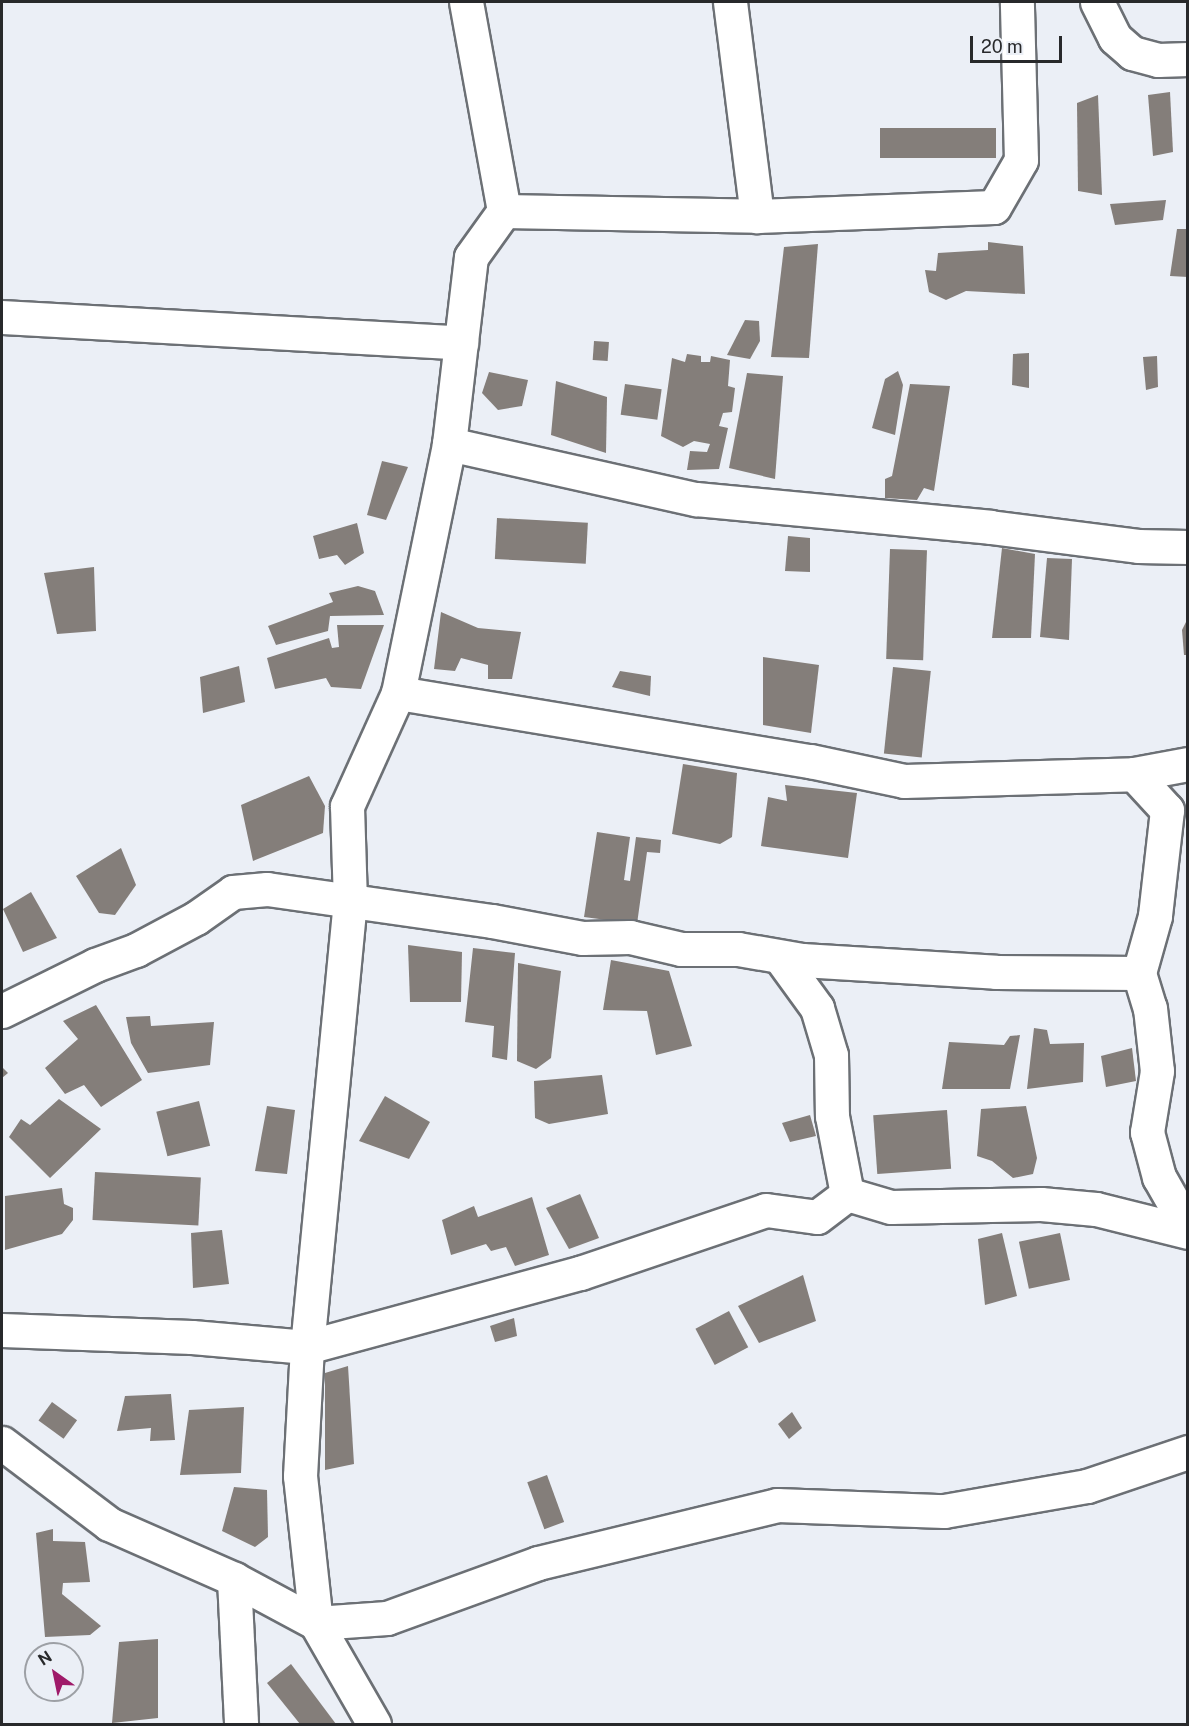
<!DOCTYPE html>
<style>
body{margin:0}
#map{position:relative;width:1189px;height:1726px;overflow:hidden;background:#ebeff6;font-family:"Public Sans",sans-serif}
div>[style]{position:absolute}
.building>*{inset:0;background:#847e7a;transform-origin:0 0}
.roads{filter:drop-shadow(2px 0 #6c7075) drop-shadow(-2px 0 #6c7075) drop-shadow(0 2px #6c7075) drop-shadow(0 -2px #6c7075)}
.street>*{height:33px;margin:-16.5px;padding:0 16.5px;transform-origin:16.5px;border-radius:16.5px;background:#fff}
span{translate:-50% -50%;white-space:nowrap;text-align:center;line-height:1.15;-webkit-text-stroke:5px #ebeff6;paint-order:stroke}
.frame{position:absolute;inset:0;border:3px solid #28292b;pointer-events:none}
.north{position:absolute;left:24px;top:1642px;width:60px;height:60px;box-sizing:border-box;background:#ebeff6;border:2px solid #9da0a5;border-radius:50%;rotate:327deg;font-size:16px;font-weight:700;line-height:24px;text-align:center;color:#28292b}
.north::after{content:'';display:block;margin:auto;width:21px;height:27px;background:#9f1a69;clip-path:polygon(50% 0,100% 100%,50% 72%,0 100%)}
.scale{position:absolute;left:970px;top:36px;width:92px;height:27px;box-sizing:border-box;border:3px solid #28292b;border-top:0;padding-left:8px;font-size:18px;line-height:21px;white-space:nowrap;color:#28292b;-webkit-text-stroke:4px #ebeff6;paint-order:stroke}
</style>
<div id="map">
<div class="building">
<div style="clip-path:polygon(1170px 92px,1173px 152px,1153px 156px,1148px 95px)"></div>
<div style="clip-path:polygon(1098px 95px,1102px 195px,1078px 191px,1077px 103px)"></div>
<div style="left:880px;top:128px;width:116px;height:30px"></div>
<div style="clip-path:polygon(1166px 200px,1163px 220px,1115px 225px,1110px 204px)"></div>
<div style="clip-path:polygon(1177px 229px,1188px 229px,1188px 277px,1170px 276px)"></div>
<div style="clip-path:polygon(988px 242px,1023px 246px,1025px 294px,966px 291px,946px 300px,929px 292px,925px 270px,936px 271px,938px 253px,988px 250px)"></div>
<div style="clip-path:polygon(818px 244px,809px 358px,771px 357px,784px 247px)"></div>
<div style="clip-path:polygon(745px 320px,759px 321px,760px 341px,750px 359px,727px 355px)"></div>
<div style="left:594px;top:341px;width:15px;height:19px;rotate:4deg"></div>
<div style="clip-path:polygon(1029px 353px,1029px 388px,1012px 385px,1013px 354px)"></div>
<div style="clip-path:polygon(687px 354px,701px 356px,701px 362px,710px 362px,711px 356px,730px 360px,728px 386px,735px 388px,732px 412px,723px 413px,719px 426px,728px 428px,719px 469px,687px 470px,690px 451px,707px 452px,710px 444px,694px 441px,683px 447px,661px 436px,672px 358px,685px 362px)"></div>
<div style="clip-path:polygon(1157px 356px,1158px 387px,1146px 390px,1143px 357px)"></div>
<div style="clip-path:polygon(898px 371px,903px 385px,895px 435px,872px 428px,885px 379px)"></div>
<div style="clip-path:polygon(489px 372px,528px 380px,522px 406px,498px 410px,482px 393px)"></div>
<div style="clip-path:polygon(747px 373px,783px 376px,775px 479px,729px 468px)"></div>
<div style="clip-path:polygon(556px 381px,607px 397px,606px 453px,551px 435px)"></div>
<div style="left:625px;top:384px;width:37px;height:31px;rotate:8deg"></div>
<div style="clip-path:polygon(910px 384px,950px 386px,934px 491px,924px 488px,917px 500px,885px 498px,885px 479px,892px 476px)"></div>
<div style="clip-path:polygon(382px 461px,408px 467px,386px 520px,367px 515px)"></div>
<div style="left:497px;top:518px;width:91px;height:41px;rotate:3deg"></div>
<div style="clip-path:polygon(357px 523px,364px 553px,345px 565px,337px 555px,319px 559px,313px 536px)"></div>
<div style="clip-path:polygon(788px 536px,810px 538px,810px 572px,785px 571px)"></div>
<div style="clip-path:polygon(1002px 548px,1035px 554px,1031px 638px,992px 638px)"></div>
<div style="left:890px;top:549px;width:37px;height:110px;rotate:2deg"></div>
<div style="clip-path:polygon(1047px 558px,1072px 559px,1069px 640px,1040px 637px)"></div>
<div style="clip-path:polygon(94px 567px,96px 631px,57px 634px,44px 573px)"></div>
<div style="clip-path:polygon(358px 586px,375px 591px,384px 615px,330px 616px,328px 631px,276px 645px,268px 626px,333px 602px,329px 593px)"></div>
<div style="clip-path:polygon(441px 612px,478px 628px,521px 632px,512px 679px,488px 679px,488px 665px,461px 658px,455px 671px,434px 669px)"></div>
<div style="clip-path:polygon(1188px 618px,1188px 655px,1184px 655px,1182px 630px)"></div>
<div style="clip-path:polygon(337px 625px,384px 625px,361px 689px,331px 687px,326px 678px,275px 689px,267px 658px,329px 638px,332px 648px,339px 647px)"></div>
<div style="clip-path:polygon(763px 657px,819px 665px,811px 733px,763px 725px)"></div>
<div style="clip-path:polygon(239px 666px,245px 702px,203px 713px,200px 677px)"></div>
<div style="left:893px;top:667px;width:38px;height:87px;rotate:6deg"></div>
<div style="clip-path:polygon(620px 671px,651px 676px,650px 696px,612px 687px)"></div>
<div style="clip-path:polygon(683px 764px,737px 773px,732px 837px,720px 844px,672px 834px)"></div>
<div style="clip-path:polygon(309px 776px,325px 806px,323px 833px,253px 861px,241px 805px)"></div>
<div style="clip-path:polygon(785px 785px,857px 793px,848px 858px,761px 846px,768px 797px,787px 801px)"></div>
<div style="clip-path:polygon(597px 832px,630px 837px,624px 880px,630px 881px,636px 837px,661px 840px,660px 853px,647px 852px,637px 924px,584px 917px)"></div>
<div style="clip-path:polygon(121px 848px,136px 885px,115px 915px,99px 913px,76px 876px)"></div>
<div style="clip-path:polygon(31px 892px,57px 938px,23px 952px,3px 909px)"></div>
<div style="clip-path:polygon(408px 945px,462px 952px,461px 1002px,410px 1002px)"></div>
<div style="clip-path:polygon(473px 948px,515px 953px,507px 1060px,492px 1057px,494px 1026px,465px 1022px)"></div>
<div style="clip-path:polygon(611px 960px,669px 971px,692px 1046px,656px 1055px,647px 1011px,603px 1010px)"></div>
<div style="clip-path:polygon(518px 963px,561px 971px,551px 1058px,536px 1069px,517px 1061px)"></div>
<div style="clip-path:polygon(96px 1005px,142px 1080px,101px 1107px,84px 1085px,65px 1094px,45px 1068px,78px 1039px,63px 1021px)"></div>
<div style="clip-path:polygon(150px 1016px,151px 1026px,214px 1022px,210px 1065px,148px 1073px,131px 1043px,126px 1017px)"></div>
<div style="clip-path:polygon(1034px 1028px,1047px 1030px,1050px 1044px,1084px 1043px,1083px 1082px,1027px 1089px)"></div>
<div style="clip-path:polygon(1020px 1035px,1010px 1089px,942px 1089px,949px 1042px,1004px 1045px,1010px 1036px)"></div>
<div style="clip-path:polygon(1132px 1048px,1136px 1081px,1106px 1087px,1101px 1056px)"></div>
<div style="clip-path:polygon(2px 1067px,8px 1073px,2px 1078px)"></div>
<div style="clip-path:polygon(602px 1075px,608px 1114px,549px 1124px,535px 1118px,534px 1081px)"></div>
<div style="clip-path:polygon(385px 1096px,430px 1122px,409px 1159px,359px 1141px)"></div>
<div style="clip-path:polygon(59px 1099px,101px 1129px,50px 1178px,9px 1137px,21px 1119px,30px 1125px)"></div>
<div style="left:199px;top:1101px;width:46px;height:44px;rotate:76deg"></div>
<div style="clip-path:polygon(267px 1106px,295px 1110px,287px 1174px,255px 1171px)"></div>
<div style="clip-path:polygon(1026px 1106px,1037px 1158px,1033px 1174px,1013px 1178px,992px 1161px,977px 1156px,981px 1109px)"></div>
<div style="left:947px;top:1110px;width:59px;height:74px;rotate:86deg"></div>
<div style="clip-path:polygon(810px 1115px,816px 1136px,790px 1142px,782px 1123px)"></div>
<div style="left:95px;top:1172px;width:106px;height:48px;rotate:3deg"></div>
<div style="clip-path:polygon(62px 1188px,64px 1204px,73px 1208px,73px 1220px,62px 1234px,5px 1250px,5px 1196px)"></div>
<div style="clip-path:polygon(580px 1194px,599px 1238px,569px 1249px,546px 1208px)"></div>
<div style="clip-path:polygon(532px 1197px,549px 1255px,515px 1266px,506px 1247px,491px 1251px,486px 1244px,451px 1255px,442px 1220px,474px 1206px,478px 1217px)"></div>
<div style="clip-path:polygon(222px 1230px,229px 1284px,193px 1288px,191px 1233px)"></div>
<div style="clip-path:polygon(1002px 1233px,1017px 1296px,985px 1305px,978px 1239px)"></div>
<div style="left:1060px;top:1233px;width:48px;height:42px;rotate:78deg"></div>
<div style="clip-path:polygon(803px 1275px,816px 1321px,759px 1343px,738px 1306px)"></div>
<div style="left:729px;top:1311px;width:41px;height:38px;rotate:62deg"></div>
<div style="clip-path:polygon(514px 1318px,517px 1336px,495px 1342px,490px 1326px)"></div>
<div style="clip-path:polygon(348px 1366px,354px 1464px,325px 1470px,325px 1373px)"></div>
<div style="clip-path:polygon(171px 1394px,175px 1440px,150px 1441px,151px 1428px,117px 1431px,125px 1396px)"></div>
<div style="left:52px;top:1402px;width:31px;height:23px;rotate:36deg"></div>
<div style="clip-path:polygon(244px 1407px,241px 1473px,180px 1475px,189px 1410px)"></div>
<div style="clip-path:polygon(792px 1412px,802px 1428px,789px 1439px,778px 1424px)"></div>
<div style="left:547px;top:1475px;width:50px;height:21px;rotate:70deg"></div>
<div style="clip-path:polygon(234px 1487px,267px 1490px,268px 1537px,255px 1547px,222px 1531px)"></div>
<div style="clip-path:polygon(53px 1529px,53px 1541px,85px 1542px,90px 1582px,63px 1583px,62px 1594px,101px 1626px,90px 1635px,45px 1637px,36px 1533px)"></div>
<div style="clip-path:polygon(158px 1639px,158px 1718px,112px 1723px,119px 1642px)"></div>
<div style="clip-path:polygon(291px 1664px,336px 1724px,300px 1724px,267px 1683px)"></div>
</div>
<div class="roads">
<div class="street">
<div style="left:730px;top:2px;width:216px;rotate:82.8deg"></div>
<div style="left:1097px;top:2px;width:40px;rotate:63.4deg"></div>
<div style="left:1115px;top:38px;width:23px;rotate:41deg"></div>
<div style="left:1132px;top:53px;width:27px;rotate:15deg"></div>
<div style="left:1158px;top:60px;width:30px;rotate:-2deg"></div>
<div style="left:504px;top:211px;width:253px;rotate:1.1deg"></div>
<div style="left:757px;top:216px;width:237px;rotate:-2.2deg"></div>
<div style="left:994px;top:207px;width:54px;rotate:-60.1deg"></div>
<div style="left:1021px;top:160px;width:158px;rotate:-91.5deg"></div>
<div style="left:2px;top:317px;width:460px;rotate:3.2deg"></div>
<div style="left:449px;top:444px;width:253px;rotate:12.6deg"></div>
<div style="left:696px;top:499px;width:295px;rotate:5.4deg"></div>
<div style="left:990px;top:527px;width:149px;rotate:7.3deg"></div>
<div style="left:1138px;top:546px;width:50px;rotate:1.1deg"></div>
<div style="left:398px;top:693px;width:418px;rotate:9.4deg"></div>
<div style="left:810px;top:761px;width:96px;rotate:12deg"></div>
<div style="left:904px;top:781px;width:230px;rotate:-1.7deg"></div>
<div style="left:1134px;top:774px;width:55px;rotate:-10.5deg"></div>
<div style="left:1134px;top:774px;width:49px;rotate:47.5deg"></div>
<div style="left:1167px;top:810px;width:107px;rotate:96.5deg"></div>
<div style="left:1155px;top:916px;width:59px;rotate:105.7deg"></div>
<div style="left:1139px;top:973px;width:37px;rotate:73deg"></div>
<div style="left:1150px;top:1008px;width:63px;rotate:83.7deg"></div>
<div style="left:1157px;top:1071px;width:62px;rotate:99.3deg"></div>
<div style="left:1147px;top:1132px;width:47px;rotate:75.1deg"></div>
<div style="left:1159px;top:1177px;width:59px;rotate:60.4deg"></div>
<div style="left:780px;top:957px;width:63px;rotate:54deg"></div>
<div style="left:817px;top:1008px;width:49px;rotate:73.4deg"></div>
<div style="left:831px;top:1055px;width:61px;rotate:89.1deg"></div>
<div style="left:832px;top:1116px;width:79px;rotate:79.1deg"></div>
<div style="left:2px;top:1011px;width:104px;rotate:-26.3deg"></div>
<div style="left:95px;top:965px;width:44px;rotate:-20.1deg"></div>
<div style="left:136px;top:950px;width:68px;rotate:-28.1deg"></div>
<div style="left:196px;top:918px;width:45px;rotate:-35.1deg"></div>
<div style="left:233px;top:892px;width:34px;rotate:-5deg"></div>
<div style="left:267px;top:889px;width:227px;rotate:8.1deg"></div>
<div style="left:492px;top:921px;width:92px;rotate:10.7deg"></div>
<div style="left:582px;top:938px;width:48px;rotate:-1.2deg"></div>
<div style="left:630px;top:937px;width:52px;rotate:13.2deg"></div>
<div style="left:681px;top:949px;width:57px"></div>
<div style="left:738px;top:949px;width:65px;rotate:9.8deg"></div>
<div style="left:802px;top:960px;width:194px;rotate:3.5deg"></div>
<div style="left:996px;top:972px;width:143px;rotate:0.4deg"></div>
<div style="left:847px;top:1194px;width:46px;rotate:16.5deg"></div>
<div style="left:891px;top:1207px;width:150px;rotate:-1.1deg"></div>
<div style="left:1041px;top:1204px;width:55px;rotate:5.2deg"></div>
<div style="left:1096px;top:1209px;width:95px;rotate:14deg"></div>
<div style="left:2px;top:1330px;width:190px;rotate:2.1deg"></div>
<div style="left:192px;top:1337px;width:115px;rotate:5deg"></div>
<div style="left:307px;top:1347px;width:283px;rotate:-15.2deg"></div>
<div style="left:580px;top:1273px;width:196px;rotate:-18.7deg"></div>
<div style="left:766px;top:1210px;width:51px;rotate:7.8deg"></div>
<div style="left:817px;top:1217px;width:38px;rotate:-37deg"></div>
<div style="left:2px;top:1443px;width:134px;rotate:37.1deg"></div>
<div style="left:109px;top:1524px;width:137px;rotate:23.7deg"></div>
<div style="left:234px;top:1579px;width:93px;rotate:28.2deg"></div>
<div style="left:316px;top:1623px;width:71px;rotate:-4deg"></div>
<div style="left:387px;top:1618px;width:161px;rotate:-20deg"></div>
<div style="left:538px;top:1563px;width:246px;rotate:-13.6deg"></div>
<div style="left:777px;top:1505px;width:167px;rotate:2.1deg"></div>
<div style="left:944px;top:1511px;width:145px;rotate:-9.9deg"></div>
<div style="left:1087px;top:1486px;width:107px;rotate:-18.6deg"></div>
<div style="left:234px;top:1579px;width:145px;rotate:87.2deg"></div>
<div style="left:374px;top:1724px;width:116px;rotate:-119.9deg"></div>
<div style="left:316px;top:1623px;width:148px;rotate:-96.2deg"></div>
<div style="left:300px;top:1476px;width:129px;rotate:-86.9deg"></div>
<div style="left:307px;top:1347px;width:447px;rotate:-84.5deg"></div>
<div style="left:350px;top:902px;width:96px;rotate:-91.8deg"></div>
<div style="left:347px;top:806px;width:124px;rotate:-65.7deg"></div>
<div style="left:398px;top:693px;width:254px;rotate:-78.4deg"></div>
<div style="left:449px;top:444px;width:188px;rotate:-83.3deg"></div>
<div style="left:471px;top:257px;width:57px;rotate:-54.3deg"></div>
<div style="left:504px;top:211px;width:212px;rotate:-100.3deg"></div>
</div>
</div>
<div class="frame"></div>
<div class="north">N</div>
<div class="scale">20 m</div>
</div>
